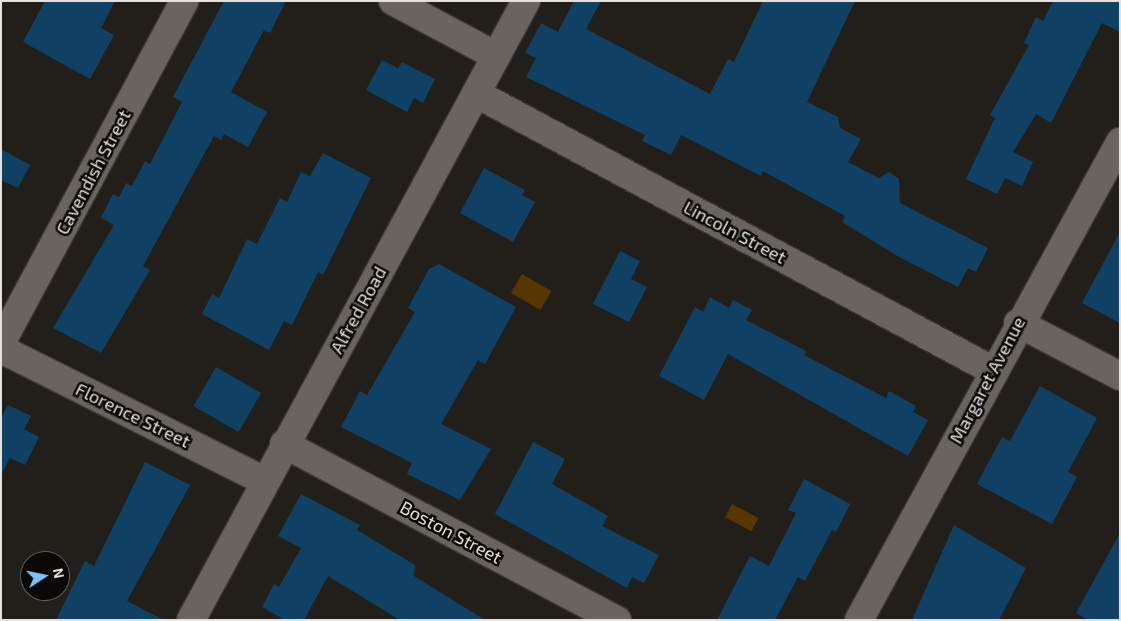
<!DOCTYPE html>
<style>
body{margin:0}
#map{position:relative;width:1121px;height:621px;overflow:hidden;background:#221f1a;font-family:"Exo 2",sans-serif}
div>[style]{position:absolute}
.water>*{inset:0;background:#583600;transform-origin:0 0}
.building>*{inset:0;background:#104164;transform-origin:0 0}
.roads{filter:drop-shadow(1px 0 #3c3935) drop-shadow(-1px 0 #3c3935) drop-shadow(0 1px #3c3935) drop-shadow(0 -1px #3c3935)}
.street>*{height:28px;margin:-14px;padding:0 14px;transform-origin:14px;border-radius:14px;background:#69645f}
span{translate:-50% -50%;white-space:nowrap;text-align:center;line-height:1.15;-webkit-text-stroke:5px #0a0907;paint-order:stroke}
.street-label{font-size:18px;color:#e4e1de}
.frame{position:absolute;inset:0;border:2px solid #e4e1de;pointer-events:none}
.north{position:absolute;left:20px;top:551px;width:50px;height:50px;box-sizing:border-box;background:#0a0907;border:1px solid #615f5d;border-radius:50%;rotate:79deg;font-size:14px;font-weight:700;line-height:20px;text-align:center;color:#e4e1de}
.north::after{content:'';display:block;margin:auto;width:18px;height:22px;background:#79bff8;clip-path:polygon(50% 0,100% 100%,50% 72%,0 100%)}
</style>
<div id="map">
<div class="water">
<div style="left:522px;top:274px;width:34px;height:22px;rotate:30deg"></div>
<div style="left:732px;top:504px;width:30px;height:15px;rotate:28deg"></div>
</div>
<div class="building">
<div style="clip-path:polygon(45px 1px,115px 1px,101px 28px,114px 35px,90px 79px,23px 42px)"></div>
<div style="clip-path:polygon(224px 1px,286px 1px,270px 33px,264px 30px,231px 92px,267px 112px,248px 147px,224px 134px,221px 140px,214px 136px,143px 266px,150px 270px,101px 353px,53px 328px,114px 225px,101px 218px,113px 194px,119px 197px,126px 183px,132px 186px,145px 161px,150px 164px,182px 102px,173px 97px)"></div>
<div style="clip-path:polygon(574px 1px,601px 1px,586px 29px,710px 94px,728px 59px,734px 62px,763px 1px,855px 1px,807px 102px,838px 117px,840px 128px,861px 139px,848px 162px,879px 178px,889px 172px,899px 179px,900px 203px,988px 248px,976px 272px,968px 268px,958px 287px,901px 258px,842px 222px,845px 216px,763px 171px,761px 176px,681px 135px,671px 155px,642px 141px,645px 135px,526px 77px,536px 58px,525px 53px,541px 23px,558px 32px)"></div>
<div style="clip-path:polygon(1053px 1px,1120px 1px,1120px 32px,1102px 23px,1051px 123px,1036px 114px,1013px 152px,1033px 162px,1022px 186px,1005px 178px,997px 194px,966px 179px,995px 118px,990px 115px,1029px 45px,1024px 43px,1036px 17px,1043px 21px)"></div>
<div style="clip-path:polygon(382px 60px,398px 68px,402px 62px,435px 79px,423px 103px,414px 98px,407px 112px,366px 90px)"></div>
<div style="clip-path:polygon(1px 149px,30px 165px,18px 188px,1px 180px)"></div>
<div style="clip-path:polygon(323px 153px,371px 178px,323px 275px,318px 272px,292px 325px,284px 321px,269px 350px,202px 314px,212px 294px,219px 298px,247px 239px,257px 244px,280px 198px,287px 202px,301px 172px,310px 176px)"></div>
<div style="clip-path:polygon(484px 168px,525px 190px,522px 195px,535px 202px,513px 242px,460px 213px)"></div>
<div style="clip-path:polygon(1120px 232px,1120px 323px,1082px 303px)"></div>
<div style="clip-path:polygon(620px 251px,640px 261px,631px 279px,647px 287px,629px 322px,593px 304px)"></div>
<div style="clip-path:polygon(439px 264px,516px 307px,485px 364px,478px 360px,441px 424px,491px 449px,460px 500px,407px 474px,412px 463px,341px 427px,360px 391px,367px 395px,415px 312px,408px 308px,429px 269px)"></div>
<div style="clip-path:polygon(710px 297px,729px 308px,733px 300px,752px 310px,746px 320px,806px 351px,804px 355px,886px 398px,889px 391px,916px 406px,913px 412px,928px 420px,908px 456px,728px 354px,704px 400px,659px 376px,695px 307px,703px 312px)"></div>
<div style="left:216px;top:367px;width:52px;height:45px;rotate:30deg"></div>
<div style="clip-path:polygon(1040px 386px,1097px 418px,1068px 472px,1077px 477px,1052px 524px,977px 484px,1002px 437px,1010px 441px)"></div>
<div style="clip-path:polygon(8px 405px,31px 416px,24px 429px,39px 437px,25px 465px,10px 458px,1px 475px,1px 418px)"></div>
<div style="clip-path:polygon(533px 442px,565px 459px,552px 484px,608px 516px,602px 526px,659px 555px,644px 583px,632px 577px,627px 588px,495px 514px)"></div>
<div style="clip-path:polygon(145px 462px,190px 485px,127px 601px,164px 620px,56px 620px,85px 561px,94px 566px)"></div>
<div style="clip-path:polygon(804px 479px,850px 504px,836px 532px,832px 530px,805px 581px,798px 577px,775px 620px,717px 620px,750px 556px,769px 566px,796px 513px,788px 510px)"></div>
<div style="clip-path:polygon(301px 494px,360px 525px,357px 530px,415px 565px,414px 576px,485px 620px,400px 620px,328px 576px,304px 620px,285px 620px,262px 607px,274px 584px,279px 587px,301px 548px,278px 536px)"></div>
<div style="clip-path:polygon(954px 525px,1026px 568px,999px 620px,912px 620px)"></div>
<div style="clip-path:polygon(1120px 533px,1120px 620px,1089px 620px,1076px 613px)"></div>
</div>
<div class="roads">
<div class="street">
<div style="left:393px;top:1px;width:117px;rotate:28.1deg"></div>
<div style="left:477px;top:94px;width:584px;rotate:28.19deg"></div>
<div style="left:1018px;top:323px;width:115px;rotate:27.5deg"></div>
<div style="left:1px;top:343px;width:388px;rotate:-61.8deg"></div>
<div style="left:1px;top:349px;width:295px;rotate:26.6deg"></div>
<div style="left:284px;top:444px;width:377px;rotate:27.9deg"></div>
<div style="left:191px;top:620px;width:704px;rotate:-61.58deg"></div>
<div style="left:859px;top:620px;width:545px;rotate:-61.36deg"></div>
</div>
</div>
<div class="street-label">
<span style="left:93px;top:172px;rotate:-62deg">Cavendish Street</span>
<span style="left:735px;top:232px;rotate:28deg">Lincoln Street</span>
<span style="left:358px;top:310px;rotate:-61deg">Alfred Road</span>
<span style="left:987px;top:380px;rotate:-62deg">Margaret Avenue</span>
<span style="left:133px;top:415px;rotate:26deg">Florence Street</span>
<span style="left:451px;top:532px;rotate:28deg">Boston Street</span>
</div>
<div class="frame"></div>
<div class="north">N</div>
</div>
